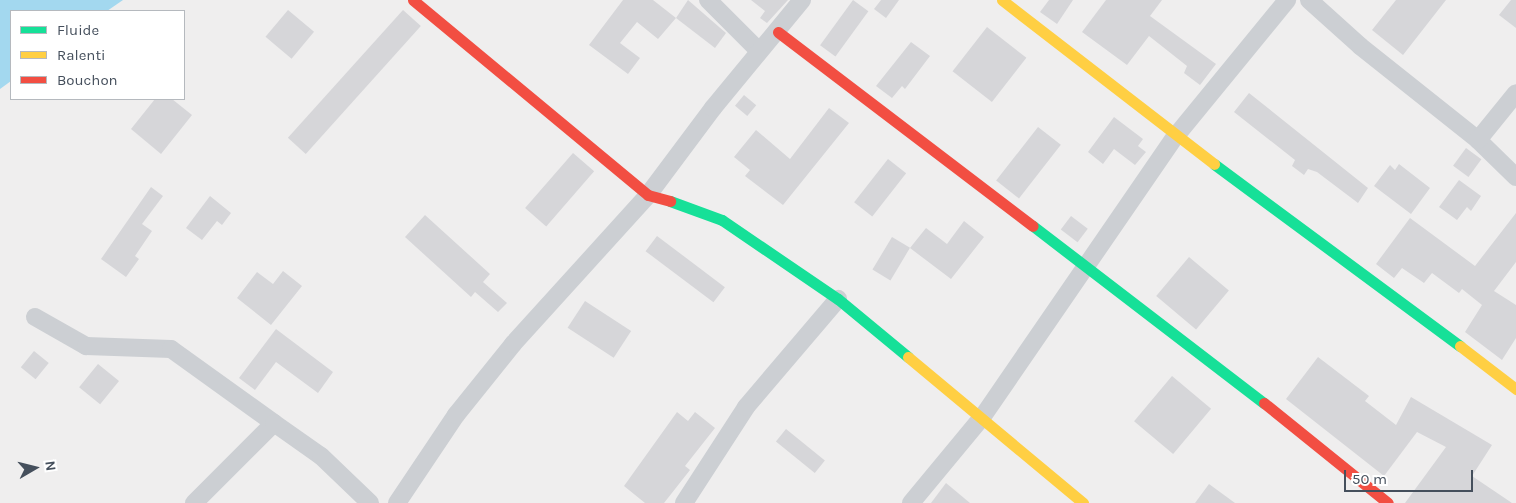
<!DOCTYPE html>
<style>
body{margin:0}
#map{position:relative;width:1516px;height:503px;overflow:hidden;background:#efeeee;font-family:Karla,sans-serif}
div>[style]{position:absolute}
.water>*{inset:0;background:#a3d8ef}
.building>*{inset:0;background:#d6d6d9;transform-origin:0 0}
.street>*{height:18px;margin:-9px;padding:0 9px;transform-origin:9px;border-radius:9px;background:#cccfd3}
.fast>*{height:11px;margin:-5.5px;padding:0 5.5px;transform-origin:5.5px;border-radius:5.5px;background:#16e098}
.slow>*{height:11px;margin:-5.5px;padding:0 5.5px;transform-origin:5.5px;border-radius:5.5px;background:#ffcf43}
.jam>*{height:11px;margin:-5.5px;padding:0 5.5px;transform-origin:5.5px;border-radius:5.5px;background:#f24e42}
span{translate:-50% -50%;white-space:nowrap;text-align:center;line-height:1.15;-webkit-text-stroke:4px #fff;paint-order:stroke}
.legend{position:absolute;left:10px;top:10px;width:175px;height:90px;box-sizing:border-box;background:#fff;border:1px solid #b5b9be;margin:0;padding:6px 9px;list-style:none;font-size:15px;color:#454f5c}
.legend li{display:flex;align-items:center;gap:10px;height:25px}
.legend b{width:25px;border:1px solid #b5b9be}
.north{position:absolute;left:10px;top:443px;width:50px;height:50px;-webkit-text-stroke:4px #fff;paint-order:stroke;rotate:82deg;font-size:14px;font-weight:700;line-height:20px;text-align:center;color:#454f5c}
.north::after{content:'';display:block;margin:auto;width:18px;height:22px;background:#454f5c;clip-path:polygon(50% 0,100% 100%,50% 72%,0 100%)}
.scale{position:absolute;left:1344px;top:470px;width:129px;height:22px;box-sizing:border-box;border:2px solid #454f5c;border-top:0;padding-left:6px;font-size:15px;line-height:18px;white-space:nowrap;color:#454f5c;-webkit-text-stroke:4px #fff;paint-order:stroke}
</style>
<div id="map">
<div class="water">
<div style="clip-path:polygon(0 0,123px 0,107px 11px,11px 11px,11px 81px,0 89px)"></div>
</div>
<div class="building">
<div style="clip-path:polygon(623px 0,653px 0,676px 18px,658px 39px,637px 22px,620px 43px,640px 58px,628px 74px,589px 45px)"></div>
<div style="clip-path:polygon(688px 0,726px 33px,715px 48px,676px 18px)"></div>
<div style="clip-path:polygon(751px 0,788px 0,767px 23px,760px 18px,765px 11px)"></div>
<div style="left:853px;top:0;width:19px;height:56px;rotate:36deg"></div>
<div style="clip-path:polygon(881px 0,899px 0,886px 18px,874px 9px)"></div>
<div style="clip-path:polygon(1049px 0,1073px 0,1057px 24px,1040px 12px)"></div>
<div style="clip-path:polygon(1106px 0,1162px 0,1150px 16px,1216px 64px,1200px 85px,1184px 73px,1187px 66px,1149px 36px,1127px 65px,1082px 32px)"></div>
<div style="clip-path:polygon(1396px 0,1446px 0,1403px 55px,1372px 30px)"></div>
<div style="clip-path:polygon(1511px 0,1516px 0,1516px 28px,1499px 15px)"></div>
<div style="left:288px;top:10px;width:34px;height:35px;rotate:40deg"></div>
<div style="left:403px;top:10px;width:24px;height:172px;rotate:42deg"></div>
<div style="left:987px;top:27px;width:50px;height:56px;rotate:38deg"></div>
<div style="clip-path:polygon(911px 42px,930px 56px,905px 89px,902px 86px,892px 98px,876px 86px)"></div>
<div style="clip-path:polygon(1249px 93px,1368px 188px,1358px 203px,1317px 172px,1308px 169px,1304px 175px,1292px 166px,1295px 160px,1234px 112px)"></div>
<div style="left:744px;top:95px;width:16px;height:14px;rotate:40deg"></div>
<div style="clip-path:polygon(155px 99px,172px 99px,192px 115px,161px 154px,131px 129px)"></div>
<div style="clip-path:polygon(829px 108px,849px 123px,783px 205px,745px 176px,750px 170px,734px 157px,756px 130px,790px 159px)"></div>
<div style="clip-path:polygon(1114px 117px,1143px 139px,1138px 146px,1146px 152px,1135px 165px,1114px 149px,1103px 164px,1088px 152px)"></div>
<div style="left:1038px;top:127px;width:29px;height:68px;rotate:38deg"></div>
<div style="left:1466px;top:148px;width:19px;height:22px;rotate:36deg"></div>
<div style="left:573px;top:153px;width:28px;height:73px;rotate:41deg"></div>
<div style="left:888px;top:159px;width:23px;height:55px;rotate:38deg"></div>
<div style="clip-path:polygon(1399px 164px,1430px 188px,1411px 214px,1374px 186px,1390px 165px,1395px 170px)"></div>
<div style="clip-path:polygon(1459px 180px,1481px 196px,1471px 211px,1467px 207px,1457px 220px,1439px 207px)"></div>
<div style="clip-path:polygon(151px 187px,163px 196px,142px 224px,152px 231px,135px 256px,139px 259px,126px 277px,101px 259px)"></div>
<div style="clip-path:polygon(210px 196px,231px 213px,222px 225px,217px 221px,202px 240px,186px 228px)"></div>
<div style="clip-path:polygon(1516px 213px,1516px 262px,1494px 291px,1516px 305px,1516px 338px,1502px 360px,1465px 332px,1482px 305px,1462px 289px,1459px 293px,1432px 273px,1424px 283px,1402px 268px,1394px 278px,1376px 264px,1410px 218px,1475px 266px)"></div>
<div style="clip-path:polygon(425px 215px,490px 274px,483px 282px,507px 303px,498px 312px,475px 292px,471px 297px,405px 237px)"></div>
<div style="left:1071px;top:216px;width:21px;height:17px;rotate:37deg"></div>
<div style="clip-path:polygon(964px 221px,984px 237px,951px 279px,910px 248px,926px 228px,947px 244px)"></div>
<div style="left:657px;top:236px;width:85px;height:19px;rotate:37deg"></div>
<div style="left:892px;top:237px;width:21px;height:38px;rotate:31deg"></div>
<div style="left:1189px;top:257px;width:52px;height:51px;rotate:40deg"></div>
<div style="clip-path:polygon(283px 271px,302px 286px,271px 325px,237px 298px,257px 272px,273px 284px)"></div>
<div style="left:585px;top:301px;width:55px;height:32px;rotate:33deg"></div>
<div style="clip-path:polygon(276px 329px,333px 372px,318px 393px,276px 362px,255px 390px,239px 378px)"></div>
<div style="left:34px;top:351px;width:19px;height:21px;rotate:39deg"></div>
<div style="clip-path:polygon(1318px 357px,1369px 396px,1365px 401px,1396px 425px,1411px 397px,1492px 445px,1472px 476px,1512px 503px,1405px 503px,1446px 447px,1417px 432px,1384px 476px,1286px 399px)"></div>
<div style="left:98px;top:364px;width:27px;height:30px;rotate:39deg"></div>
<div style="left:1172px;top:376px;width:51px;height:59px;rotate:40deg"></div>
<div style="clip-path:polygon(677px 412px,688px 421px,695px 412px,715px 428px,685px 466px,690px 470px,664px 503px,645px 503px,624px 486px)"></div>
<div style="left:786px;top:429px;width:50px;height:16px;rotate:39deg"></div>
<div style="clip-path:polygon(946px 483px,970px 503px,931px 503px)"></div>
<div style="clip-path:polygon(1209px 484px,1235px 503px,1195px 503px)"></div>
</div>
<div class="street">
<div style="left:708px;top:0;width:72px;rotate:45deg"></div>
<div style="left:1309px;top:0;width:69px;rotate:42deg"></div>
<div style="left:1360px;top:46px;width:151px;rotate:38.5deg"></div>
<div style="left:1478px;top:140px;width:53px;rotate:44.2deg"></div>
<div style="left:1478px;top:140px;width:60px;rotate:-51deg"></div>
<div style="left:35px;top:317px;width:59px;rotate:29.6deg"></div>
<div style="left:86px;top:346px;width:85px;rotate:2deg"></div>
<div style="left:171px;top:349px;width:127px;rotate:35.7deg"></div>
<div style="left:194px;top:503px;width:113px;rotate:-45deg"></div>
<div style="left:274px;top:423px;width:57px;rotate:35.1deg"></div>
<div style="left:321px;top:456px;width:68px;rotate:43.8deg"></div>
<div style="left:397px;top:503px;width:106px;rotate:-56.2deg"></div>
<div style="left:456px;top:415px;width:91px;rotate:-51.2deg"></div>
<div style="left:513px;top:344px;width:201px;rotate:-47.8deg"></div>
<div style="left:648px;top:195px;width:109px;rotate:-53.2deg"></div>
<div style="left:713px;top:108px;width:140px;rotate:-50.5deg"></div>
<div style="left:684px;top:503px;width:114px;rotate:-57.1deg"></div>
<div style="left:746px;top:407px;width:142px;rotate:-49.6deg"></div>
<div style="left:911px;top:503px;width:113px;rotate:-50.4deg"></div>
<div style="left:983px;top:416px;width:339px;rotate:-55.5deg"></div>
<div style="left:1175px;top:137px;width:177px;rotate:-50.7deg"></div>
</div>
<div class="fast">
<div style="left:1214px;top:164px;width:306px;rotate:36.5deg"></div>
<div style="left:670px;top:201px;width:55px;rotate:20.1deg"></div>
<div style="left:722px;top:220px;width:140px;rotate:34.3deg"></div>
<div style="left:838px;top:299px;width:91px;rotate:39.6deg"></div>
<div style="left:1033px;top:226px;width:291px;rotate:37.5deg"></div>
</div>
<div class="slow">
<div style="left:1002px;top:0;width:268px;rotate:37.7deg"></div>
<div style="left:1460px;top:346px;width:71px;rotate:37.5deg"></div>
<div style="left:908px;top:357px;width:228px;rotate:39.8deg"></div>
</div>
<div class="jam">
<div style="left:413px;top:0;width:305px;rotate:39.7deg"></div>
<div style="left:648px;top:195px;width:23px;rotate:15deg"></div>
<div style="left:778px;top:32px;width:320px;rotate:37.3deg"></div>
<div style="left:1264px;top:403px;width:159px;rotate:38.9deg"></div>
</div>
<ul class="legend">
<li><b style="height:6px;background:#16e098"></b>Fluide</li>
<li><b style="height:6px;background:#ffcf43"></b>Ralenti</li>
<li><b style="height:6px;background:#f24e42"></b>Bouchon</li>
</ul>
<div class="north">N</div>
<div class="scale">50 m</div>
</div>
